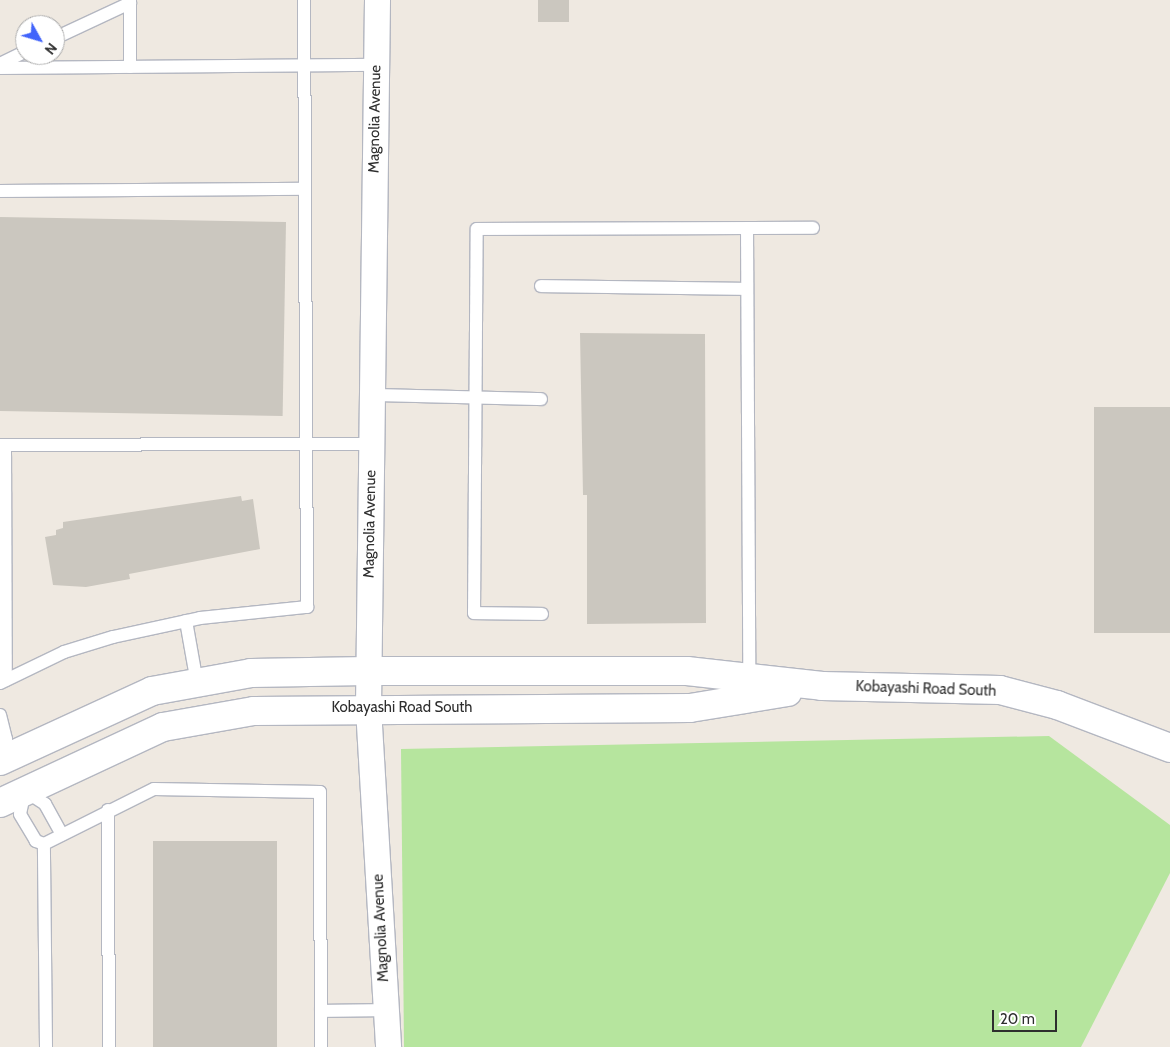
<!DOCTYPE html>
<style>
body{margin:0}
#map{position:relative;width:1170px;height:1047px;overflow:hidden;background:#efe9e1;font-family:Cabin,sans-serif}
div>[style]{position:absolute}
.green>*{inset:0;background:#b6e59e}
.building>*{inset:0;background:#cbc7bf;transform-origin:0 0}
.roads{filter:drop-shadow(1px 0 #b4b7c1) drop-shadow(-1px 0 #b4b7c1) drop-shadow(0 1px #b4b7c1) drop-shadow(0 -1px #b4b7c1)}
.service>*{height:12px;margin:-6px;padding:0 6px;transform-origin:6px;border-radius:6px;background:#fff}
.minor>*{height:25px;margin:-12.5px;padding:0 12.5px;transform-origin:12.5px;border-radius:12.5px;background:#fff}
.tertiary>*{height:28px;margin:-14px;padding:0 14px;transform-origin:14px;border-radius:14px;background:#fff}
span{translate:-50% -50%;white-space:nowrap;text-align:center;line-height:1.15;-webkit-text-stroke:4px #fff;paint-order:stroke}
.street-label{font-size:15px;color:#2e2e2e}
.north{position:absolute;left:15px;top:15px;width:50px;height:50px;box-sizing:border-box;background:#fff;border:1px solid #ababab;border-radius:50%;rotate:129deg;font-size:14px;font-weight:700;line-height:20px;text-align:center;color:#2e2e2e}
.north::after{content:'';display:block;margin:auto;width:18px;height:22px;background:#4264fb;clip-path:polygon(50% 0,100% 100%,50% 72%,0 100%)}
.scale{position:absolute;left:992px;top:1010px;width:65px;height:22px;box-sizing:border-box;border:2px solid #2e2e2e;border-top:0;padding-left:6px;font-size:15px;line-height:18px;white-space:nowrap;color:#2e2e2e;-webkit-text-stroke:4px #fff;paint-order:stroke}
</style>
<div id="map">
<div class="green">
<div style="clip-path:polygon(1049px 736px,1170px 825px,1170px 873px,1081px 1047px,404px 1047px,401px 749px)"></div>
</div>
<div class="building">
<div style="left:538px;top:0;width:31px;height:22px"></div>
<div style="left:286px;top:222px;width:194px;height:286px;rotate:91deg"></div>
<div style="clip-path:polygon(580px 333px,705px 334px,706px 623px,587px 624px,587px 495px,583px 495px)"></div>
<div style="left:1170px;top:407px;width:226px;height:76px;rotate:90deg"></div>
<div style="clip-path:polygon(241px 496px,242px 501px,253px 499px,260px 549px,129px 574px,130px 579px,86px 587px,53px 585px,45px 537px,56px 535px,56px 530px,63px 528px,63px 522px)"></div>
<div style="left:277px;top:841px;width:206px;height:124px;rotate:90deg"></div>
</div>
<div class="roads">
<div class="service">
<div style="left:55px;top:38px;width:83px;rotate:-25deg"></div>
<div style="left:0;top:64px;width:28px;rotate:-26deg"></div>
<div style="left:130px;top:67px;width:67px;rotate:-90deg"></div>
<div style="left:0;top:68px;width:376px;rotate:-0.5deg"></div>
<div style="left:0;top:191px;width:304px;rotate:-0.4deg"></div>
<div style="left:747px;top:228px;width:450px;rotate:89.7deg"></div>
<div style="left:541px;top:286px;width:206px;rotate:0.8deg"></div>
<div style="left:372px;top:395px;width:169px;rotate:1.4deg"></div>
<div style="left:0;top:445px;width:371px;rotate:-0.2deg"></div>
<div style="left:5px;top:445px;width:235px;rotate:89.8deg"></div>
<div style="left:542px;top:614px;width:68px;rotate:-179.2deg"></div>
<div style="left:474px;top:613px;width:384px;rotate:-89.6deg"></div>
<div style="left:477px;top:229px;width:336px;rotate:-0.2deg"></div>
<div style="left:186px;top:621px;width:63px;rotate:79.9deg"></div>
<div style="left:0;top:683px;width:71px;rotate:-25.8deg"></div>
<div style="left:64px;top:652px;width:51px;rotate:-17deg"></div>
<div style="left:113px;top:637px;width:89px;rotate:-12.3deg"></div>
<div style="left:200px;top:618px;width:108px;rotate:-5.9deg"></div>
<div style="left:307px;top:607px;width:607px;rotate:-90.28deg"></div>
<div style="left:0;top:715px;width:25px;rotate:76deg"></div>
<div style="left:6px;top:739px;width:21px;rotate:104deg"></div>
<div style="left:108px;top:810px;width:237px;rotate:89.8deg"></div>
<div style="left:44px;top:844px;width:9px;rotate:-159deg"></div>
<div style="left:36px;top:841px;width:31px;rotate:-121deg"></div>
<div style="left:20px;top:814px;width:24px;rotate:-78deg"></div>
<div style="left:25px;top:791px;width:24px;rotate:33deg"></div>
<div style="left:45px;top:804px;width:35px;rotate:61deg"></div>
<div style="left:321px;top:1011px;width:65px;rotate:-0.9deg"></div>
<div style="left:46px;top:1047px;width:203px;rotate:-90.6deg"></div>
<div style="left:44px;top:844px;width:123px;rotate:-26.6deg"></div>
<div style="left:154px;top:789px;width:166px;rotate:1deg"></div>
<div style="left:320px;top:792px;width:255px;rotate:89.8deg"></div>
</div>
<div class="minor">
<div style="left:377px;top:0;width:708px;rotate:90.73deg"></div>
<div style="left:368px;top:708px;width:340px;rotate:86.6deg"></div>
</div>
<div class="tertiary">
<div style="left:0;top:761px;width:167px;rotate:-24.7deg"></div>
<div style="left:152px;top:691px;width:101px;rotate:-10.3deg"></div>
<div style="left:251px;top:673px;width:117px;rotate:-1deg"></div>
<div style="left:368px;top:671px;width:319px"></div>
<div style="left:687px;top:671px;width:136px;rotate:6.3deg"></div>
<div style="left:822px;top:686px;width:178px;rotate:1.3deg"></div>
<div style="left:1000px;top:690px;width:59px;rotate:14.7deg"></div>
<div style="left:1057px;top:705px;width:121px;rotate:20.8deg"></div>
<div style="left:0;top:803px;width:180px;rotate:-25deg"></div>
<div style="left:163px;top:727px;width:92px;rotate:-10deg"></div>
<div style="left:254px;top:711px;width:436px;rotate:-0.4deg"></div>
<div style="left:690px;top:708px;width:99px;rotate:-9.3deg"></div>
</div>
</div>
<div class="street-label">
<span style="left:375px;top:119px;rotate:-89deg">Magnolia Avenue</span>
<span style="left:370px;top:524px;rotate:-89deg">Magnolia Avenue</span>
<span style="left:926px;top:689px;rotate:2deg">Kobayashi Road South</span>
<span style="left:402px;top:708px">Kobayashi Road South</span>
<span style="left:381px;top:928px;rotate:-93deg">Magnolia Avenue</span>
</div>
<div class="north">N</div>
<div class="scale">20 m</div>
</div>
